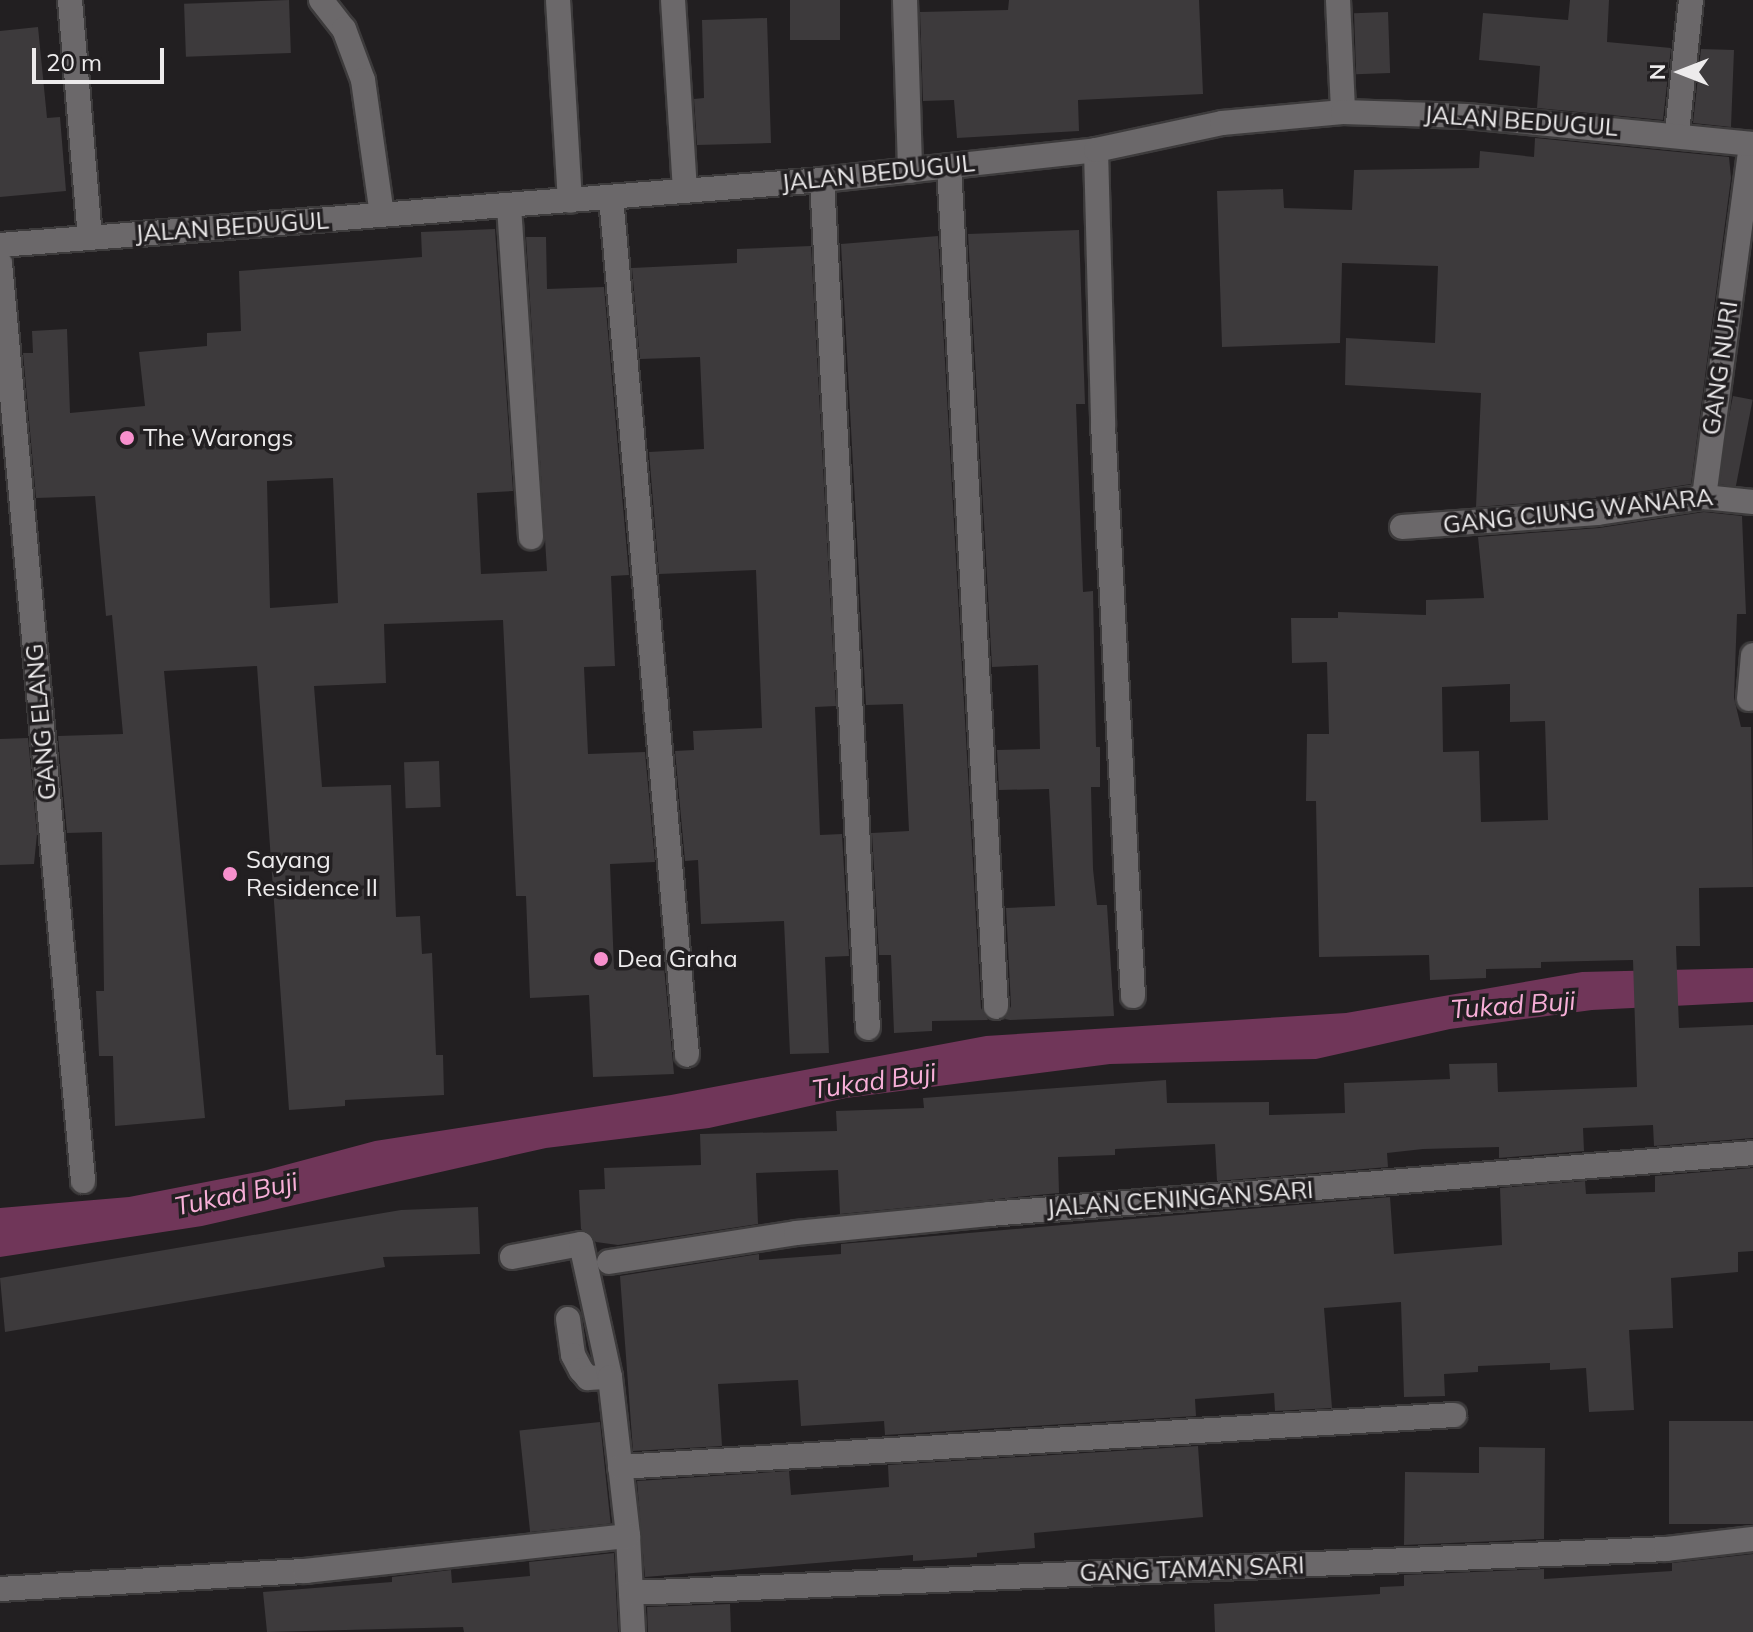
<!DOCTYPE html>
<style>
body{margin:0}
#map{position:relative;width:1753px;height:1632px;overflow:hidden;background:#221f21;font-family:Mulish,sans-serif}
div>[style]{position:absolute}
.water>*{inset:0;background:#703659}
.building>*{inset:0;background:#3d3a3c;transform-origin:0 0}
.roads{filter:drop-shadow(2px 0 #3d3b3c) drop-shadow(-2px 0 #3d3b3c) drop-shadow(0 2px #3d3b3c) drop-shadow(0 -2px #3d3b3c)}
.service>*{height:24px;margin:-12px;padding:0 12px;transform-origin:12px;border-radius:12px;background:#6b686a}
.minor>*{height:24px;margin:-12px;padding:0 12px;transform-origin:12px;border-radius:12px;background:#6b686a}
.tertiary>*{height:24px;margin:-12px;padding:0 12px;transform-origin:12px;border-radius:12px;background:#6b686a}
.dots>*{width:22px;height:22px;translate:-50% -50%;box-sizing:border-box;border:4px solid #221f21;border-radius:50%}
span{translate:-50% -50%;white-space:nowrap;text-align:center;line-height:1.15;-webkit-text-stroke:7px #221f21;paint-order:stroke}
.street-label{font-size:24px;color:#edebec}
.poi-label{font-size:24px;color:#edebec}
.left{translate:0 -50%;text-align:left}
.water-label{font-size:26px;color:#f8afd8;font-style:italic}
.north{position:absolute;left:1641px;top:32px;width:80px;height:80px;-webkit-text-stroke:6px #221f21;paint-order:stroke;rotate:270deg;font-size:22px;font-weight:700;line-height:32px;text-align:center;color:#edebec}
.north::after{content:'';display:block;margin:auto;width:28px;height:36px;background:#edebec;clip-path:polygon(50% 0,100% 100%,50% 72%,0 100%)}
.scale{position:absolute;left:32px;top:48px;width:132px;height:36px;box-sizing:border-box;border:4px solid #edebec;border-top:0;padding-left:10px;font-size:24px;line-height:28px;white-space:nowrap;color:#edebec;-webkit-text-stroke:6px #221f21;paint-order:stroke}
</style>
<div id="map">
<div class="water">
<div style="clip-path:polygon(1753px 968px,1753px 1002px,1592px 1010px,1450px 1029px,1316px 1059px,1110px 1064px,846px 1098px,709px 1128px,546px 1148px,202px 1226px,0 1257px,0 1208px,129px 1197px,263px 1171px,375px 1141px,671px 1095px,986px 1036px,1346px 1013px,1582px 972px)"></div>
</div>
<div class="building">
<div style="left:289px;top:0;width:53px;height:105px;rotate:88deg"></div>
<div style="left:790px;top:0;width:50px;height:40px"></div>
<div style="clip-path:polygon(1009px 0,1199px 0,1203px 94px,1078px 100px,1079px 131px,957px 138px,954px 100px,923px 101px,920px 12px,1008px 10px)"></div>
<div style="clip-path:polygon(1570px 0,1609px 0,1607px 42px,1671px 48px,1663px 120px,1537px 108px,1540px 66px,1479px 60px,1483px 13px,1568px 20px)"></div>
<div style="left:1388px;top:12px;width:61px;height:34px;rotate:88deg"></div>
<div style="clip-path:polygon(767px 18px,771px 143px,697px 145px,694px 99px,704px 98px,702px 20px)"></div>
<div style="clip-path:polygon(38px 27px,47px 118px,60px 117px,66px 191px,0 197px,0 31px)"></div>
<div style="clip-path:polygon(1701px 49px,1734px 50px,1731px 127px,1693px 123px)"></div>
<div style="clip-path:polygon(1535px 138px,1729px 157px,1731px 178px,1691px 484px,1596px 498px,1476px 507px,1481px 393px,1345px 385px,1346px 338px,1435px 343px,1438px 266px,1342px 263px,1340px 343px,1222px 347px,1217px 191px,1283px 189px,1284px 208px,1352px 210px,1354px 170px,1479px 168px,1480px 151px,1534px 157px)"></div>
<div style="clip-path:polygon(evenodd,495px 229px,513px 491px,477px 493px,481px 574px,547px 571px,526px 237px,546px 237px,547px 289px,604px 287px,629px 575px,611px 576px,615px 666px,584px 667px,588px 754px,645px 752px,655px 862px,610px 864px,614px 969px,664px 967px,674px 1074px,593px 1077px,589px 995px,530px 998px,526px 896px,516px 896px,503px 620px,384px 624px,386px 683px,314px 686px,322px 787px,391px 785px,396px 917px,420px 916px,422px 954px,432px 953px,436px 1055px,443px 1055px,444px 1095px,345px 1100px,345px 1106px,289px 1110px,257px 666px,164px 671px,205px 1118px,115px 1126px,113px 1056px,99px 1056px,96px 991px,104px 991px,102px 832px,67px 833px,58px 736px,123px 734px,112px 615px,106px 616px,95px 496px,36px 498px,23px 353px,33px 353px,32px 331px,67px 329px,70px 413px,145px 406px,139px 352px,207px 346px,207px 333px,241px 331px,239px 271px,422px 257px,421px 232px,495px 229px,333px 478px,338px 603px,270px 608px,267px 481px,333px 478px)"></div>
<div style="clip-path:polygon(1079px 230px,1085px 404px,1076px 404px,1083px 592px,1093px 591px,1096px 747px,1100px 747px,1100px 787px,1091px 787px,1093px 869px,1097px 905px,1107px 905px,1114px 1016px,1010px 1020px,1005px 1019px,1011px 1006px,1006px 908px,1055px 906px,1051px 826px,1049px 789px,999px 790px,997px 750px,1040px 749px,1038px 665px,992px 667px,968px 234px)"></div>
<div style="clip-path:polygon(938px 236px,981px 1008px,988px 1020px,932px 1021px,932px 1031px,894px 1033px,891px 955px,879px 955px,872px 833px,909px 831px,903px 704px,866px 705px,841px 244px)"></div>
<div style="clip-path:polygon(811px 246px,836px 706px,815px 707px,820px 835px,842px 834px,849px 956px,825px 957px,829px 1053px,790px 1054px,784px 921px,701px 924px,698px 860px,685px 861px,675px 751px,694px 750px,693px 731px,762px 728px,756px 570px,659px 574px,649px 452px,704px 449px,700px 357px,640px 359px,632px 268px,737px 263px,737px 249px)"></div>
<div style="left:1733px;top:396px;width:20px;height:89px;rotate:11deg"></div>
<div style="clip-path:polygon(evenodd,1704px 512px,1742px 516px,1746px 614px,1737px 614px,1734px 698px,1741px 727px,1751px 727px,1753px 887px,1699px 888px,1700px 946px,1676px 946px,1679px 1028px,1753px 1025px,1753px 1138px,1654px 1146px,1653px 1125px,1583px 1128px,1584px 1151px,1499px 1158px,1499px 1147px,1423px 1149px,1387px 1153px,1388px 1167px,1217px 1181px,1215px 1144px,1115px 1149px,1115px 1155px,1058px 1157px,1059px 1193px,840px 1214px,838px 1170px,756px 1173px,758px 1224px,618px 1245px,596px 1242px,581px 1229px,579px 1190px,605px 1189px,604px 1168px,701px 1165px,700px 1134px,837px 1131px,836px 1111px,924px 1108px,923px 1098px,1166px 1080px,1167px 1103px,1269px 1102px,1269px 1115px,1345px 1113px,1344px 1083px,1450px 1079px,1449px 1064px,1497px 1063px,1498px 1092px,1637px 1087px,1633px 960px,1541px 962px,1541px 968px,1486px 969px,1486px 978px,1430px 980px,1429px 955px,1319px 957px,1316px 801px,1306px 801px,1307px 734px,1329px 734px,1327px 662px,1292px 663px,1291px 618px,1338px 618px,1338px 612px,1426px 615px,1426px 600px,1484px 598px,1478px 537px,1599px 528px,1704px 512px,1510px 684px,1510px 722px,1545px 721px,1548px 820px,1481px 822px,1479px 751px,1443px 752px,1442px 687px,1510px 684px)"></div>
<div style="clip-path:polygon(28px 738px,37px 834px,34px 864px,0 865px,0 739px)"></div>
<div style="left:439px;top:761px;width:46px;height:35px;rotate:88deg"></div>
<div style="clip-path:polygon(1753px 1168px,1753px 1251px,1738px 1252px,1738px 1272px,1671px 1278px,1673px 1328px,1629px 1330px,1634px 1410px,1589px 1412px,1586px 1368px,1550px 1370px,1550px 1363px,1478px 1366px,1478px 1372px,1444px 1374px,1445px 1396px,1404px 1397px,1401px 1302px,1324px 1308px,1332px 1408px,1275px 1411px,1274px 1393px,1195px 1399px,1196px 1416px,885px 1435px,884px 1421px,801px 1426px,798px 1380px,718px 1384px,722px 1446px,633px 1451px,620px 1276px,759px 1254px,759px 1260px,841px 1254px,841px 1244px,1390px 1197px,1394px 1254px,1502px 1245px,1500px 1188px,1585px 1181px,1586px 1194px,1655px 1192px,1655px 1176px)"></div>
<div style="clip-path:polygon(478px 1207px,480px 1254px,383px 1257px,385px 1267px,5px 1332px,0 1278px,401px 1210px)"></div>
<div style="left:1753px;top:1421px;width:103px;height:84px;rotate:90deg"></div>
<div style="left:600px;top:1422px;width:102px;height:81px;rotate:84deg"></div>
<div style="clip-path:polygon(1198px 1446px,1203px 1517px,1034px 1533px,1035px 1548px,977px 1553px,977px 1557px,913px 1561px,913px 1555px,645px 1577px,637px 1481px,789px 1471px,791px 1495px,889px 1487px,888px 1465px)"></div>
<div style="clip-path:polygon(1479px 1447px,1545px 1448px,1544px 1539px,1404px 1545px,1405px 1472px,1479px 1473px)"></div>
<div style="clip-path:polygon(614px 1553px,618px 1632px,464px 1632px,463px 1627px,267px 1632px,263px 1592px,392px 1582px,392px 1577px,451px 1570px,452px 1583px,530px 1576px,529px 1562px)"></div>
<div style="clip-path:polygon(1753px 1554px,1753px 1632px,1215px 1632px,1214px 1604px,1380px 1594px,1380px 1587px,1404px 1586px,1404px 1575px,1544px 1569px,1544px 1579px,1672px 1571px,1672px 1563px)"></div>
<div style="left:730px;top:1604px;width:28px;height:83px;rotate:88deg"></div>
</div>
<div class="roads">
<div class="service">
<div style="left:321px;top:0;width:37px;rotate:52deg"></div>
<div style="left:344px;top:29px;width:54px;rotate:69.6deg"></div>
<div style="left:363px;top:80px;width:136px;rotate:82deg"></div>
<div style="left:558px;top:0;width:201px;rotate:86.6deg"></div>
<div style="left:509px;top:206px;width:332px;rotate:86.2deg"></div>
<div style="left:568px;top:1319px;width:36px;rotate:82deg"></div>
<div style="left:573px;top:1355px;width:17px;rotate:62deg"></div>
<div style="left:581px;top:1370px;width:11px;rotate:49deg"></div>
<div style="left:588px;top:1378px;width:22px;rotate:-3deg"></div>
</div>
<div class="minor">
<div style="left:70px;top:0;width:239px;rotate:85.2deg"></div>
<div style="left:673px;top:0;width:190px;rotate:86.4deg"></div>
<div style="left:905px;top:0;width:171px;rotate:88.3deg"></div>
<div style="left:1338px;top:0;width:112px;rotate:87.4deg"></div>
<div style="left:1677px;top:133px;width:134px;rotate:-84deg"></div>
<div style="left:1096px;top:150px;width:274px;rotate:88.5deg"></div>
<div style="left:1103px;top:424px;width:573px;rotate:87deg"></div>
<div style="left:949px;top:166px;width:842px;rotate:86.8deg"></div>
<div style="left:822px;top:180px;width:849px;rotate:86.9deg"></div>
<div style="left:611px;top:197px;width:861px;rotate:84.94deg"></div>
<div style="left:0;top:263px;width:922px;rotate:84.83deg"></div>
<div style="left:1704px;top:497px;width:356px;rotate:-82.4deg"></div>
<div style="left:1402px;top:527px;width:196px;rotate:-4.1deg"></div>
<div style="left:1598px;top:513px;width:107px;rotate:-8.6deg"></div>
<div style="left:1704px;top:497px;width:49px;rotate:5.8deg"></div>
<div style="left:1749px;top:699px;width:44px;rotate:-84.8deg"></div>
<div style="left:512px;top:1257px;width:70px;rotate:-10.7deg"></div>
<div style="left:581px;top:1244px;width:136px;rotate:77.7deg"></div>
<div style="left:610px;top:1377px;width:160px;rotate:83.5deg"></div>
<div style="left:628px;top:1536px;width:96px;rotate:87deg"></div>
<div style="left:609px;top:1262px;width:189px;rotate:-8.8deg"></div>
<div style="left:796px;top:1233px;width:194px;rotate:-5.6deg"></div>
<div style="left:989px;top:1214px;width:766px;rotate:-4.56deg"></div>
<div style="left:620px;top:1467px;width:836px;rotate:-3.57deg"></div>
<div style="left:0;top:1589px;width:306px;rotate:-3.4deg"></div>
<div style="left:305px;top:1571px;width:325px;rotate:-6.2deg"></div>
<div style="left:631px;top:1593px;width:1036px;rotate:-2.43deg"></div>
<div style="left:1666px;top:1549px;width:88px;rotate:-6.6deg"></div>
</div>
<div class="tertiary">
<div style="left:0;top:245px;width:825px;rotate:-4.52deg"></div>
<div style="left:822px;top:180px;width:276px;rotate:-6.2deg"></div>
<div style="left:1096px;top:150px;width:129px;rotate:-12.1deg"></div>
<div style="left:1222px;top:123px;width:121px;rotate:-5.2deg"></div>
<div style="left:1343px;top:112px;width:124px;rotate:1.8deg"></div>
<div style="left:1467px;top:116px;width:287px;rotate:5.6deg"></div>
</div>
</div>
<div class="dots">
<div style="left:127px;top:438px;background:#f790cd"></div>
<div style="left:230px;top:874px;background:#f790cd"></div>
<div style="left:601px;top:959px;background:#f790cd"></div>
</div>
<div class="street-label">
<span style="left:1521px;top:121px;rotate:4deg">JALAN BEDUGUL</span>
<span style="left:878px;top:173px;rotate:-6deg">JALAN BEDUGUL</span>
<span style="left:232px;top:227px;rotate:-4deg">JALAN BEDUGUL</span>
<span style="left:1720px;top:368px;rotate:-82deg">GANG NURI</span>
<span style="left:1578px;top:511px;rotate:-6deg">GANG CIUNG WANARA</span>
<span style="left:41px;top:722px;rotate:-95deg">GANG ELANG</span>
<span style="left:1180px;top:1199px;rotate:-4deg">JALAN CENINGAN SARI</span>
<span style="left:1192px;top:1569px;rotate:-2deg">GANG TAMAN SARI</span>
</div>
<div class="poi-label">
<span class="left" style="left:143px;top:438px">The Warongs</span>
<span class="left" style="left:246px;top:874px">Sayang<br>Residence II</span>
<span class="left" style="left:617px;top:959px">Dea Graha</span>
</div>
<div class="water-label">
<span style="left:1513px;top:1005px;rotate:-4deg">Tukad Buji</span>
<span style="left:874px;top:1081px;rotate:-8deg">Tukad Buji</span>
<span style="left:236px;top:1194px;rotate:-12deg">Tukad Buji</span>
</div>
<div class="north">N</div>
<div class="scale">20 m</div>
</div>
